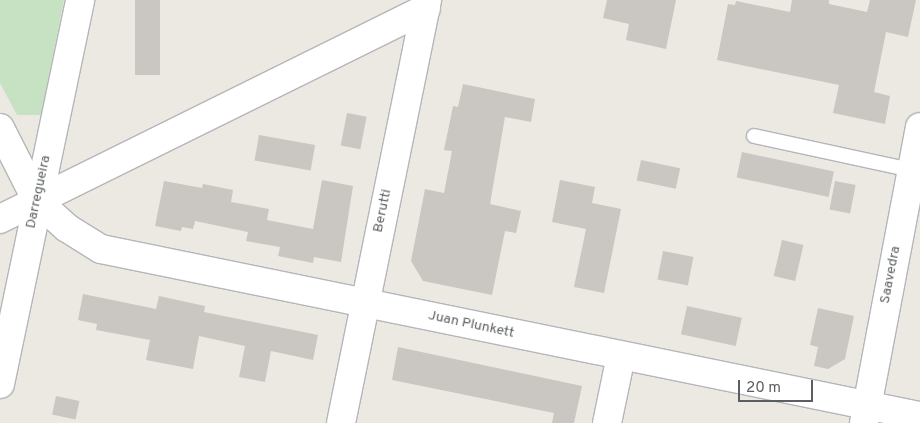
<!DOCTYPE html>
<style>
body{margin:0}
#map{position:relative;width:920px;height:423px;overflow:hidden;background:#ece9e3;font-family:Overpass,sans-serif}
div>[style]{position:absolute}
.green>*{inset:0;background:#c7e1c3}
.building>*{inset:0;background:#cac6c2;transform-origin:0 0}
.roads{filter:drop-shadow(1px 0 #b4b6b9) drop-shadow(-1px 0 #b4b6b9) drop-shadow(0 1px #b4b6b9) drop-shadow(0 -1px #b4b6b9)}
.service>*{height:14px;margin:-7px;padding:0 7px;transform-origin:7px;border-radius:7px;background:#fff}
.minor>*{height:28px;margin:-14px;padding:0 14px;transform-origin:14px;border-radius:14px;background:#fff}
span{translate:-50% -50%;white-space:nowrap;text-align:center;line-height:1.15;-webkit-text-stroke:4px #fff;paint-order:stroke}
.street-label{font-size:14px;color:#5b5f62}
.scale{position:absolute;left:738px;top:380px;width:75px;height:22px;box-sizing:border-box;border:2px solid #5b5f62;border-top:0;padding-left:6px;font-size:15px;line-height:18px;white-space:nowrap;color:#5b5f62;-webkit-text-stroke:4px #fff;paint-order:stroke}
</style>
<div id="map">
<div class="green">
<div style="clip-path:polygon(0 0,64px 0,41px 115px,17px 115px,0 83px)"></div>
</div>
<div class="building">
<div style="left:135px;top:0;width:25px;height:75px"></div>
<div style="clip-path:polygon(607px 0,676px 0,666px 49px,626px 40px,629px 24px,603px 18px)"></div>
<div style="clip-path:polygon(792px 0,829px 0,829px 4px,867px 12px,870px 0,916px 0,908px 37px,886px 32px,874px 92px,890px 96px,885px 124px,833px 113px,839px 85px,717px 60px,728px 4px,735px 5px,736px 1px,790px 12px)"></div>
<div style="clip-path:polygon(463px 84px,535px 99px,531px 122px,505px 117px,490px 204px,521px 211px,516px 233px,505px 231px,492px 295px,423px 281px,411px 261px,425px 189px,444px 193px,452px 151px,444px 150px,453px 106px,458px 107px)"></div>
<div style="left:347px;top:113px;width:20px;height:33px;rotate:11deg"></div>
<div style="left:259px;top:135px;width:57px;height:26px;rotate:10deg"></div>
<div style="left:742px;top:152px;width:94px;height:26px;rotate:12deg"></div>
<div style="left:641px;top:160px;width:40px;height:21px;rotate:12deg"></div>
<div style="clip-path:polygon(322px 180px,353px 186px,341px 262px,314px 257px,313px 263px,278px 256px,280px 247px,246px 241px,248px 232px,195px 221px,193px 229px,182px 227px,181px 231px,155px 226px,164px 181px,202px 188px,203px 184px,233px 190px,231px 202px,269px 209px,267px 220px,313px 229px)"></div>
<div style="clip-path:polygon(560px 180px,595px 187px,592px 203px,621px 209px,604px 293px,574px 287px,586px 229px,552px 222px)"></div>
<div style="left:835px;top:181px;width:21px;height:29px;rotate:11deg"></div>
<div style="left:782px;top:240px;width:22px;height:37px;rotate:13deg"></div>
<div style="left:663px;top:251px;width:31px;height:29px;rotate:11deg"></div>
<div style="clip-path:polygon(83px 294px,156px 309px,159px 296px,205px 306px,204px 312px,318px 335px,313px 360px,271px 351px,265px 382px,239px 377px,245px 346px,199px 336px,193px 369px,146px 360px,150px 340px,96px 330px,97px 324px,78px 320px)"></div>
<div style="left:687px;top:306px;width:56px;height:29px;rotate:12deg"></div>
<div style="clip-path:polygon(818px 308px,854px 316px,845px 359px,828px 369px,814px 366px,818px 347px,810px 345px)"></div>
<div style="clip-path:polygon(398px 347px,582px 386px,574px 423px,552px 423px,554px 413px,392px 380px)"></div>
<div style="left:56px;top:396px;width:24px;height:19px;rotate:12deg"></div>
</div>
<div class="roads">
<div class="service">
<div style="left:754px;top:136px;width:161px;rotate:12.2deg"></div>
</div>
<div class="minor">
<div style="left:0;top:128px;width:82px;rotate:63.1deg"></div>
<div style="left:37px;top:201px;width:40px;rotate:42deg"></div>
<div style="left:67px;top:228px;width:40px;rotate:32deg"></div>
<div style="left:101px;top:249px;width:836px;rotate:11.53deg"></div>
<div style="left:0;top:219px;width:475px;rotate:-26.3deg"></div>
<div style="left:0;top:384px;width:392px;rotate:-78.2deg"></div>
<div style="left:341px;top:423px;width:432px;rotate:-78.5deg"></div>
<div style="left:607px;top:423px;width:68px;rotate:-78.2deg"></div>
<div style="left:864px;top:423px;width:301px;rotate:-79.3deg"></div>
</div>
</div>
<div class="street-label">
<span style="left:39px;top:192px;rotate:-78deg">Darregueira</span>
<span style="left:383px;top:211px;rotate:-78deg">Berutti</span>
<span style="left:891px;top:275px;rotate:-79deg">Saavedra</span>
<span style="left:471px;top:325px;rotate:12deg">Juan Plunkett</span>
</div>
<div class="scale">20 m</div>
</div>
